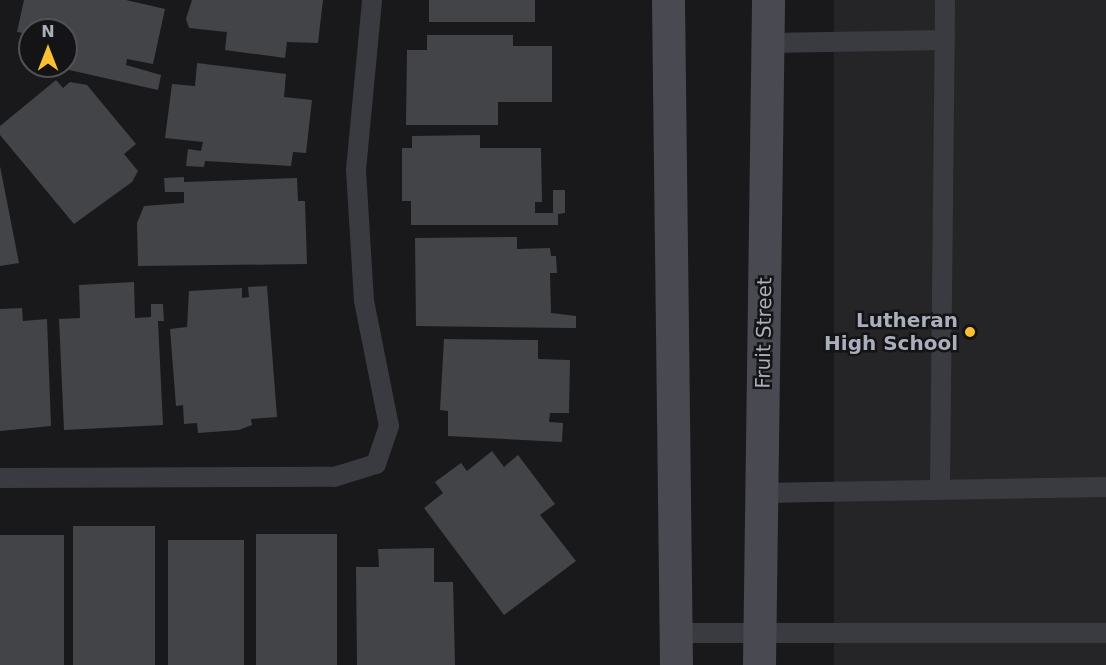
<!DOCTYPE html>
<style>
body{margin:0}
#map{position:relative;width:1106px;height:665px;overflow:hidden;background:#19191b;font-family:"DejaVu Sans",sans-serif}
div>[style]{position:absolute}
.built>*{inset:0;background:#252528;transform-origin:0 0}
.building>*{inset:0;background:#434448;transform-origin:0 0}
.lane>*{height:20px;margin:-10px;padding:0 10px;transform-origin:10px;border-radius:10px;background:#3a3a41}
.secondary>*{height:33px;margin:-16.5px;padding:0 16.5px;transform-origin:16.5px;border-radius:16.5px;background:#484951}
.dots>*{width:16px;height:16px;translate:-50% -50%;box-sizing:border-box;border:3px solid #141416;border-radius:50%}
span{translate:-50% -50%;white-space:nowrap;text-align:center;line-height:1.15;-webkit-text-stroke:5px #141416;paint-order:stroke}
.poi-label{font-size:20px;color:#abafbc;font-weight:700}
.right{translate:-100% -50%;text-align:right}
.street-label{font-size:20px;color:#abafbc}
.north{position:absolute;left:18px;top:18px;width:60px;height:60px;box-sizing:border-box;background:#141416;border:2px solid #505258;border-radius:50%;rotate:0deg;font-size:16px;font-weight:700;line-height:24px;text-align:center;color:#abafbc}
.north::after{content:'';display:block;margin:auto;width:21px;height:27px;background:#fcbf31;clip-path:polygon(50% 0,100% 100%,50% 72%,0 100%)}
</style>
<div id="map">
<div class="built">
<div style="left:834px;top:0;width:272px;height:665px"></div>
</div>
<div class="building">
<div style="clip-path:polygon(24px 0,126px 0,165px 9px,153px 64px,127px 59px,126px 65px,161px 75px,158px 90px,56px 67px,66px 66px,66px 30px,30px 30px,30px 61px,24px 59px,29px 34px,17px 32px)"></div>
<div style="clip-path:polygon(192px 0,323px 0,318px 43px,287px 42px,285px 58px,225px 50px,227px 32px,189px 28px,186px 19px)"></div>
<div style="left:429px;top:0;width:106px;height:22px"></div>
<div style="clip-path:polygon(427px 35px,513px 35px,513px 46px,552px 46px,552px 102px,498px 102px,498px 125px,406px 125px,407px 50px,427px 50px)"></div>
<div style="clip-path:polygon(197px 63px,286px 74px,284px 97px,312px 100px,306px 153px,293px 152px,291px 166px,205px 161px,204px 167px,186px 166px,188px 149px,201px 151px,203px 142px,165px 138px,172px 84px,195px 86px)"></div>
<div style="clip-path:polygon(56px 80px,63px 88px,70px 82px,87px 85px,136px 144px,124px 154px,138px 171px,132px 182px,74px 224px,0 135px,0 126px)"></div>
<div style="clip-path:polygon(480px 135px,480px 148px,541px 148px,542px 202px,535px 202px,535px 213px,553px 213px,553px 190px,565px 190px,565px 213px,558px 214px,558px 225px,411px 225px,411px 201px,402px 201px,402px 148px,412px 148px,412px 136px)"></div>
<div style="clip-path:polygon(0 166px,19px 263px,0 266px)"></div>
<div style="clip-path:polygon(184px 177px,184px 182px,297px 178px,298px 201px,305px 201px,307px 264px,138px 266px,137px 223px,144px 206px,184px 203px,184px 192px,165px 192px,164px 178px)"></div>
<div style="clip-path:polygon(517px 237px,517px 249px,550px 248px,551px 256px,556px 256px,557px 273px,550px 273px,551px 313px,576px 316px,576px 328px,416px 326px,415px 238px)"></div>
<div style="clip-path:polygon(134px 282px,135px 318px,151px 317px,151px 304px,163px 304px,164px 321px,158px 321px,163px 425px,64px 430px,59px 319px,80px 318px,79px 285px)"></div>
<div style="clip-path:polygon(267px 286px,277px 417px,251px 419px,252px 425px,239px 430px,198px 433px,197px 423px,184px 424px,183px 405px,176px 406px,170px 329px,187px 327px,189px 291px,242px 288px,242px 298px,249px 297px,248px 287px)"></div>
<div style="clip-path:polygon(22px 308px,23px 321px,47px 319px,51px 426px,0 431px,0 309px)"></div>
<div style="clip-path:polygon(444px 339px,538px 340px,538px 359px,570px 360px,569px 413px,550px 413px,549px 422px,563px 423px,562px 442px,448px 436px,448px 411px,440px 410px)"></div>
<div style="clip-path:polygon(492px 451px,504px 467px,518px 455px,555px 504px,540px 515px,576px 561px,504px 615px,424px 508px,443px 493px,435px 482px,461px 463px,467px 471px)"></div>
<div style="left:73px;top:526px;width:82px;height:139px"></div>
<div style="left:337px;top:534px;width:131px;height:81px;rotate:90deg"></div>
<div style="left:0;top:535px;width:64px;height:130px"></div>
<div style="left:168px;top:540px;width:76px;height:125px"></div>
<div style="clip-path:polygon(434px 548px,434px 582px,453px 582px,455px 665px,357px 665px,356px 567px,379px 567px,378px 549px)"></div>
</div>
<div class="lane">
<div style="left:769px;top:43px;width:176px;rotate:-1deg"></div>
<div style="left:0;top:478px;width:334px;rotate:-0.2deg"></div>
<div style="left:334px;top:477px;width:44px;rotate:-17.2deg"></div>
<div style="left:376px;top:464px;width:40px;rotate:-71.1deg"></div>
<div style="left:389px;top:426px;width:127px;rotate:-101.3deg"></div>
<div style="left:364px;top:301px;width:131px;rotate:-93.5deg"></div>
<div style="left:356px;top:170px;width:171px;rotate:-84.6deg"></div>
<div style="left:940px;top:486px;width:486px;rotate:-89.4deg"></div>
<div style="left:760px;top:493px;width:346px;rotate:-1deg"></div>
<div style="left:677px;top:633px;width:429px"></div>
</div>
<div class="secondary">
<div style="left:668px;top:0;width:665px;rotate:89.31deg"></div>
<div style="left:759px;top:665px;width:665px;rotate:-89.22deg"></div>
</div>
<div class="dots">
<div style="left:970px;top:332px;background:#fcbf31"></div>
</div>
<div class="poi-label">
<span class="right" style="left:958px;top:332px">Lutheran<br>High School</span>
</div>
<div class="street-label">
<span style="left:764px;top:333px;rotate:-89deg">Fruit Street</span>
</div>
<div class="north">N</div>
</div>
